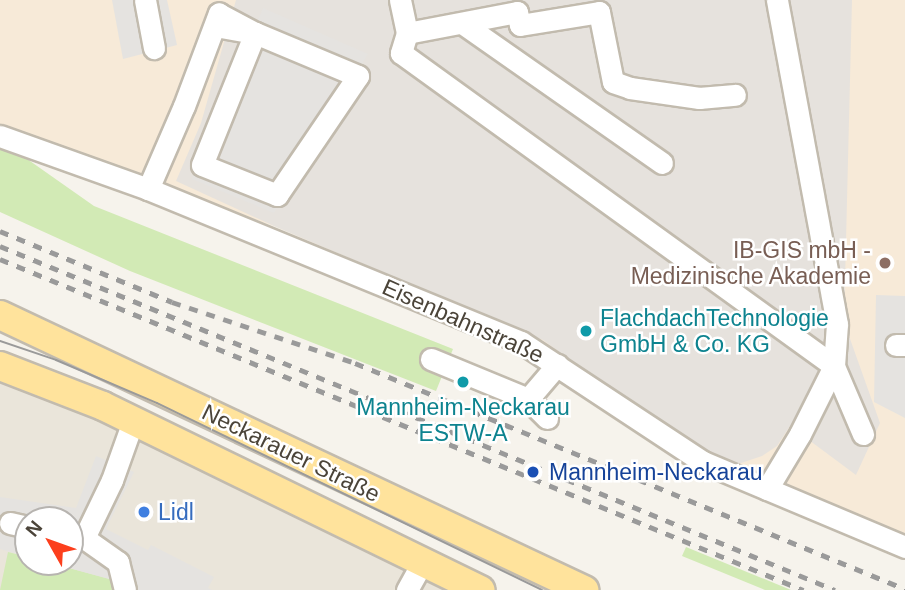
<!DOCTYPE html>
<meta charset="utf-8">
<style>
body{margin:0}
#map{position:relative;width:905px;height:590px;overflow:hidden;background:#f6f3ec;font-family:Arial,sans-serif}
div>[style]{position:absolute}
.residential>*{inset:0;background:#eae5da}
.commercial>*{inset:0;background:#f7ead8}
.industrial>*{inset:0;background:#e6e2dd}
.green>*{inset:0;background:#d2eab5}
.parking>*{inset:0;background:#e5e3e0}
.roads{filter:drop-shadow(2px 0 #c2bbae) drop-shadow(-2px 0 #c2bbae) drop-shadow(0 2px #c2bbae) drop-shadow(0 -2px #c2bbae)}
.minor>*{height:21px;margin:-10.5px;padding:0 10.5px;transform-origin:10.5px;border-radius:10.5px;background:#fff}
.major>*{height:28px;margin:-14px;padding:0 14px;transform-origin:14px;border-radius:14px;background:#ffe39c}
.tram>*{height:2px;margin:-1px;padding:0 1px;transform-origin:1px;border-radius:1px;background:#9a9a9a}
.rail>*{height:5px;margin-top:-2.5px;transform-origin:0;background:repeating-linear-gradient(90deg,#9a9a9a 0 9px,transparent 0 18px)}
.dots>*{width:19px;height:19px;translate:-50% -50%;box-sizing:border-box;border:4px solid #fff;border-radius:50%}
span{translate:-50% -50%;white-space:nowrap;text-align:center;line-height:1.15;-webkit-text-stroke:5px #fff;paint-order:stroke}
.education-label{font-size:23px;color:#785e54}
.right{translate:-100% -50%;text-align:right}
.culture-label{font-size:23px;color:#0d838f}
.left{translate:0 -50%;text-align:left}
.street-label{font-size:23px;color:#4b4439}
.transit-label{font-size:23px;color:#164399}
.shop-label{font-size:23px;color:#366cbe}
.north{position:absolute;left:14px;top:506px;width:70px;height:70px;box-sizing:border-box;background:#fff;border:2px solid #b7b4b0;border-radius:50%;rotate:310deg;font-size:19px;font-weight:700;line-height:28px;text-align:center;color:#4b4439}
.north::after{content:'';display:block;margin:auto;width:24px;height:32px;background:#fc3f1d;clip-path:polygon(50% 0,100% 100%,50% 72%,0 100%)}
</style>
<div id="map">
<div class="residential">
<div style="clip-path:polygon(evenodd,0 380px,51px 398px,299px 511px,462px 590px,0 590px,0 380px,28px 520px,70px 520px,70px 562px,28px 562px,28px 520px)"></div>
</div>
<div class="commercial">
<div style="clip-path:polygon(0 0,905px 0,905px 541px,678px 439px,542px 340px,274px 226px,0 130px)"></div>
</div>
<div class="industrial">
<div style="clip-path:polygon(236px 0,852px 0,844px 322px,880px 423px,856px 475px,790px 426px,777px 446px,762px 456px,729px 467px,678px 439px,543px 340px,274px 226px,176px 181px,201px 123px)"></div>
</div>
<div class="green">
<div style="clip-path:polygon(0 149px,20px 154px,94px 206px,453px 349px,436px 391px,130px 271px,0 212px)"></div>
<div style="clip-path:polygon(686px 547px,791px 590px,765px 590px,682px 556px)"></div>
<div style="clip-path:polygon(8px 552px,28px 557px,28px 562px,47px 562px,121px 582px,117px 590px,0 590px)"></div>
</div>
<div class="parking">
<div style="clip-path:polygon(112px 0,167px 0,177px 45px,123px 59px)"></div>
<div style="clip-path:polygon(263px 8px,368px 54px,274px 213px,192px 179px)"></div>
<div style="clip-path:polygon(876px 295px,905px 296px,905px 418px,874px 402px)"></div>
<div style="clip-path:polygon(96px 456px,134px 472px,106px 529px,148px 550px,151px 545px,214px 577px,208px 588px,212px 590px,117px 590px,120px 582px,47px 562px,70px 562px,70px 520px,28px 520px,28px 557px,0 549px,0 497px,76px 508px)"></div>
</div>
<div class="roads">
<div class="minor">
<div style="left:145px;top:0;width:49px;rotate:79.4deg"></div>
<div style="left:400px;top:0;width:34px;rotate:78deg"></div>
<div style="left:407px;top:33px;width:21px;rotate:107deg"></div>
<div style="left:401px;top:53px;width:534px;rotate:35.86deg"></div>
<div style="left:834px;top:366px;width:74px;rotate:66.9deg"></div>
<div style="left:462px;top:23px;width:244px;rotate:35deg"></div>
<div style="left:215px;top:26px;width:41px;rotate:9.9deg"></div>
<div style="left:255px;top:33px;width:142px;rotate:111.9deg"></div>
<div style="left:202px;top:165px;width:81px;rotate:21.8deg"></div>
<div style="left:277px;top:195px;width:144px;rotate:-55.8deg"></div>
<div style="left:358px;top:76px;width:112px;rotate:-157.3deg"></div>
<div style="left:255px;top:33px;width:41px;rotate:-152.2deg"></div>
<div style="left:407px;top:33px;width:112px;rotate:-10.8deg"></div>
<div style="left:517px;top:12px;width:13px;rotate:77deg"></div>
<div style="left:520px;top:25px;width:80px;rotate:-9.3deg"></div>
<div style="left:599px;top:12px;width:71px;rotate:78.7deg"></div>
<div style="left:613px;top:82px;width:18px;rotate:19deg"></div>
<div style="left:630px;top:88px;width:70px;rotate:8.2deg"></div>
<div style="left:699px;top:98px;width:36px;rotate:-5deg"></div>
<div style="left:0;top:136px;width:157px;rotate:19.7deg"></div>
<div style="left:148px;top:189px;width:403px;rotate:22.3deg"></div>
<div style="left:521px;top:342px;width:218px;rotate:33.4deg"></div>
<div style="left:703px;top:462px;width:219px;rotate:22.8deg"></div>
<div style="left:148px;top:189px;width:90px;rotate:-66.6deg"></div>
<div style="left:184px;top:106px;width:99px;rotate:-69.4deg"></div>
<div style="left:896px;top:345px;width:9px"></div>
<div style="left:431px;top:359px;width:105px;rotate:22.4deg"></div>
<div style="left:528px;top:399px;width:27px;rotate:45deg"></div>
<div style="left:528px;top:399px;width:45px;rotate:-49.5deg"></div>
<div style="left:767px;top:489px;width:64px;rotate:-59deg"></div>
<div style="left:800px;top:434px;width:76px;rotate:-63.4deg"></div>
<div style="left:834px;top:366px;width:42px;rotate:-85.9deg"></div>
<div style="left:837px;top:324px;width:330px;rotate:-100.5deg"></div>
<div style="left:10px;top:523px;width:18px;rotate:13deg"></div>
<div style="left:70px;top:535px;width:14px;rotate:12deg"></div>
<div style="left:84px;top:538px;width:42px;rotate:35.2deg"></div>
<div style="left:118px;top:562px;width:29px;rotate:76deg"></div>
<div style="left:84px;top:538px;width:64px;rotate:-64.2deg"></div>
<div style="left:112px;top:480px;width:63px;rotate:-70.4deg"></div>
<div style="left:407px;top:590px;width:31px;rotate:-61deg"></div>
</div>
<div class="major">
<div style="left:0;top:315px;width:646px;rotate:25.22deg"></div>
<div style="left:0;top:366px;width:110px;rotate:21.2deg"></div>
<div style="left:103px;top:406px;width:420px;rotate:26deg"></div>
</div>
</div>
<div class="tram">
<div style="left:0;top:341px;width:59px;rotate:18.7deg"></div>
<div style="left:56px;top:360px;width:110px;rotate:23.1deg"></div>
<div style="left:157px;top:403px;width:428px;rotate:25.9deg"></div>
</div>
<div class="rail">
<div style="left:0;top:231px;width:186px;rotate:22.4deg"></div>
<div style="left:172px;top:302px;width:193px;rotate:18.4deg"></div>
<div style="left:355px;top:363px;width:595px;rotate:22.34deg"></div>
<div style="left:0;top:246px;width:903px;rotate:22.39deg"></div>
<div style="left:0;top:259px;width:869px;rotate:22.4deg"></div>
</div>
<div class="dots">
<div style="left:885px;top:263px;background:#8d6e63"></div>
<div style="left:586px;top:331px;background:#0f9aa8"></div>
<div style="left:463px;top:382px;background:#0f9aa8"></div>
<div style="left:533px;top:472px;background:#1a4fb4"></div>
<div style="left:144px;top:512px;background:#3f7fe0"></div>
</div>
<div class="education-label">
<span class="right" style="left:871px;top:263px">IB-GIS mbH -<br>Medizinische Akademie</span>
</div>
<div class="culture-label">
<span class="left" style="left:600px;top:331px">FlachdachTechnologie<br>GmbH &amp; Co. KG</span>
<span style="left:463px;top:420px">Mannheim-Neckarau<br>ESTW-A</span>
</div>
<div class="street-label">
<span style="left:463px;top:321px;rotate:24deg">Eisenbahnstraße</span>
<span style="left:291px;top:453px;rotate:26deg">Neckarauer Straße</span>
</div>
<div class="transit-label">
<span class="left" style="left:549px;top:472px">Mannheim-Neckarau</span>
</div>
<div class="shop-label">
<span class="left" style="left:158px;top:512px">Lidl</span>
</div>
<div class="north">N</div>
</div>
